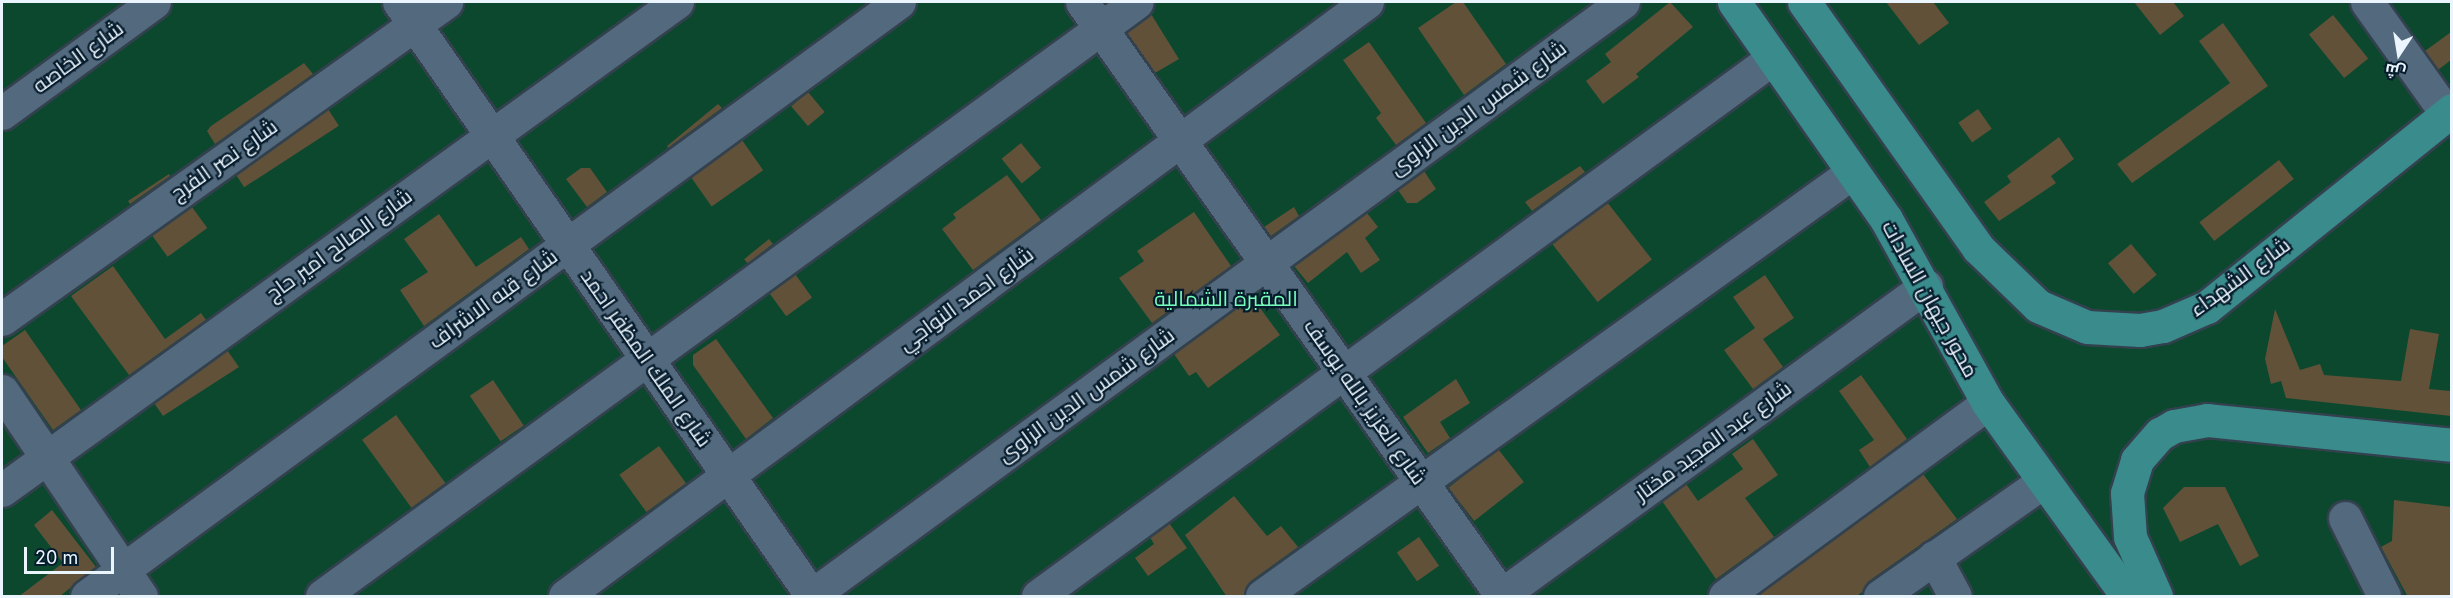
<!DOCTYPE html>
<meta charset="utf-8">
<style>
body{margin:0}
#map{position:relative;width:2453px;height:598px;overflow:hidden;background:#102536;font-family:Inter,Cairo,sans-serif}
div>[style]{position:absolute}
.green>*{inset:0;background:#0b482e;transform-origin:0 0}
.building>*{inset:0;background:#615139;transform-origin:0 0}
.roads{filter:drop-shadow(2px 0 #33414e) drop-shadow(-2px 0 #33414e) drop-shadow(0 2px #33414e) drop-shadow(0 -2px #33414e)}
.minor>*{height:33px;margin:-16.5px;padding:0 16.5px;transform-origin:16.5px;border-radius:16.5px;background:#536a7e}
.major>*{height:33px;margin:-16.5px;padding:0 16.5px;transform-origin:16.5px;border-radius:16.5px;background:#3a8b8b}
span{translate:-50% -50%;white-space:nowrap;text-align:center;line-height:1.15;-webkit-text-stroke:4.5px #061c2c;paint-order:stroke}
.street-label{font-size:21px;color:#eaf5fe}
.park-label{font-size:21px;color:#77fdba}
.frame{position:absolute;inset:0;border:3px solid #eaf5fe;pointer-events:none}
.north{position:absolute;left:2369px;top:24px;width:60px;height:60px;-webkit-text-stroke:4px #061c2c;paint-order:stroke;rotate:192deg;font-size:16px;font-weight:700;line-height:24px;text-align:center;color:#eaf5fe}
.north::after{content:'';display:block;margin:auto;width:21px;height:27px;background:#eaf5fe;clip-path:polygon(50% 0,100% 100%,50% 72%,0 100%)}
.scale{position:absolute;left:24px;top:547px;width:90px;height:27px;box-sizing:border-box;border:3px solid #eaf5fe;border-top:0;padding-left:8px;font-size:18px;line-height:21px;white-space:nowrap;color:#eaf5fe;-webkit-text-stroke:4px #061c2c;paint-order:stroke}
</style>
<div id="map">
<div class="green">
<div style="left:2px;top:2px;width:2449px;height:594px"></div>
</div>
<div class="building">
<div style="clip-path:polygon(1456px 2px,1463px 2px,1506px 64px,1464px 95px,1418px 28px)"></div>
<div style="clip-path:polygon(1670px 2px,1693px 27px,1636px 74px,1639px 77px,1603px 104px,1586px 81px,1611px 62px,1605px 54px)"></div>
<div style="clip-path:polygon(1886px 2px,1933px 2px,1949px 23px,1919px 45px)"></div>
<div style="clip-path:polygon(2134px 2px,2173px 2px,2184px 16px,2160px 35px)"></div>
<div style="clip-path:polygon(1151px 14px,1179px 59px,1155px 73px,1127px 33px)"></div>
<div style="left:2333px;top:15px;width:56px;height:31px;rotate:51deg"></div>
<div style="clip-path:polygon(2223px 23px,2268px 86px,2132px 183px,2117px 164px,2230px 83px,2199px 41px)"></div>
<div style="clip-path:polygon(2451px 32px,2451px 60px,2438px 70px,2425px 51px)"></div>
<div style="clip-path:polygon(1369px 42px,1426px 123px,1396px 145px,1376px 118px,1381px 113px,1343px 60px)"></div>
<div style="clip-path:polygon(304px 63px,313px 74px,215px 144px,207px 131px,211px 126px)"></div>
<div style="left:808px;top:92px;width:26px;height:22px;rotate:50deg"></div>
<div style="clip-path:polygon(718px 104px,722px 108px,668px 148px,667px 146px)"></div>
<div style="left:328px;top:109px;width:20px;height:113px;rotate:57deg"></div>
<div style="left:1978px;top:109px;width:24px;height:24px;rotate:55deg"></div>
<div style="clip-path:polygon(2059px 137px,2074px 159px,2051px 176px,2056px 183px,1999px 221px,1984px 202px,2011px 182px,2007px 176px)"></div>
<div style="left:742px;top:140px;width:37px;height:63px;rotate:55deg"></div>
<div style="left:1021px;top:143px;width:32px;height:25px;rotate:51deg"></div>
<div style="left:2279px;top:160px;width:24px;height:101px;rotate:52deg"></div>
<div style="clip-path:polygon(1580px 166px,1585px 172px,1532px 211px,1525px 202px)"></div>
<div style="clip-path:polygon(581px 168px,590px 168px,607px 192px,587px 207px,566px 179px)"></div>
<div style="clip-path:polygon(1424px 171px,1436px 189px,1417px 203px,1407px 203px,1398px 190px)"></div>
<div style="clip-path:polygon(169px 174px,170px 176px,130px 204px,128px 201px)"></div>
<div style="clip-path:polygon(1007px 175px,1041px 220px,973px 270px,942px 229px,956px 218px,953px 214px)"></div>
<div style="left:1607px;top:202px;width:73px;height:69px;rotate:52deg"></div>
<div style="left:192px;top:207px;width:26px;height:49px;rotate:54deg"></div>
<div style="clip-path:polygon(1294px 207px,1299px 216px,1271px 236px,1264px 227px)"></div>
<div style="clip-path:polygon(1194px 212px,1231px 266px,1152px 323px,1119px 278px,1144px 261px,1137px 251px)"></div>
<div style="clip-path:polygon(1367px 213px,1378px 227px,1365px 238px,1380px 260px,1361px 273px,1347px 252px,1308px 283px,1294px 266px)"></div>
<div style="clip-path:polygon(439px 214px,476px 267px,521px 237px,529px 249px,424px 326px,400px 290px,428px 272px,404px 239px)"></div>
<div style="left:769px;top:239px;width:6px;height:32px;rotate:51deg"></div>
<div style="left:2131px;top:244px;width:40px;height:30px;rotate:50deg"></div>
<div style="clip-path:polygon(113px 266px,165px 339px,201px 313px,206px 320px,129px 375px,71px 296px)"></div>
<div style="left:795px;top:274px;width:29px;height:32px;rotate:54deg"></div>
<div style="clip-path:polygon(1765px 275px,1794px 318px,1763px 339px,1783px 367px,1753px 389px,1724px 350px,1755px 328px,1733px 297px)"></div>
<div style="clip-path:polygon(1252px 297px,1280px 335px,1208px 388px,1196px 372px,1189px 376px,1174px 354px)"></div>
<div style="clip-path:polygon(2275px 309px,2300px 370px,2320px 364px,2324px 375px,2401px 381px,2410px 329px,2439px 334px,2429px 389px,2451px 391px,2451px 416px,2286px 398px,2281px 381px,2271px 384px,2265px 359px)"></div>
<div style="clip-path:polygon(25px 330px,81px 410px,53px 430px,2px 357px,2px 346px)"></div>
<div style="clip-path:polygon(716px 339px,773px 418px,746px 439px,693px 365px,693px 355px)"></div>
<div style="clip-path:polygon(227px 350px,239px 367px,163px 416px,154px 403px)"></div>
<div style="clip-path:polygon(1861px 375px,1907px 439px,1870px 467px,1859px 450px,1874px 440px,1839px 391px)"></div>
<div style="clip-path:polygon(1456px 379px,1470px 403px,1440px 422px,1450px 438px,1428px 453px,1403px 417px)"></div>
<div style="left:493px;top:380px;width:55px;height:28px;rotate:56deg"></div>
<div style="left:396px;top:415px;width:84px;height:42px;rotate:54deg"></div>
<div style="clip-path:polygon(1753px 439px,1778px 475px,1745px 498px,1774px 537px,1716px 579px,1662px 501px,1686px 484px,1698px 501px,1743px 469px,1732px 454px)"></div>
<div style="left:659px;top:446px;width:46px;height:49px;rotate:54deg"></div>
<div style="left:1498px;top:449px;width:42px;height:63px;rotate:52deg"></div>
<div style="clip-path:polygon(1923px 474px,1957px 519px,1869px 581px,1862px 592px,1856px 597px,1762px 597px,1760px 594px)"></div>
<div style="clip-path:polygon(2184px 487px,2225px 487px,2259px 556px,2240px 566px,2218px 524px,2180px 542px,2163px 508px)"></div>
<div style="clip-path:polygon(1234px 496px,1267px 536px,1281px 526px,1298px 547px,1251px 581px,1243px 597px,1227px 597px,1185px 535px)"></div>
<div style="clip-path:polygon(2394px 500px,2451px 507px,2451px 597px,2408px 597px,2381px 547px,2392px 541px)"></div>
<div style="clip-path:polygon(52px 510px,96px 567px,59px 597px,18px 597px,63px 563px,34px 525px)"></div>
<div style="clip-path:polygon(1169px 523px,1187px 548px,1148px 576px,1135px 558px,1154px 544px,1150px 537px)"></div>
<div style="left:1419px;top:537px;width:35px;height:27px;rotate:55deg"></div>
</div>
<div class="roads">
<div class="minor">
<div style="left:399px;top:2px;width:723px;rotate:55.19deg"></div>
<div style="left:1082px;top:2px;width:727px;rotate:54.74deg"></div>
<div style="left:2367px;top:2px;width:138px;rotate:54.5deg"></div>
<div style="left:2px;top:113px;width:188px;rotate:-36.1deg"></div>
<div style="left:2px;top:319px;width:546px;rotate:-35.53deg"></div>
<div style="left:2px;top:391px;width:248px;rotate:55.9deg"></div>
<div style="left:2px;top:490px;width:833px;rotate:-35.87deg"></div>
<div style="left:2345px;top:518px;width:87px;rotate:63.4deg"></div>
<div style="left:1934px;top:557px;width:44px;rotate:61.7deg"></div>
<div style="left:87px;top:596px;width:1006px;rotate:-36.19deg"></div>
<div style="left:322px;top:596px;width:1008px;rotate:-36.09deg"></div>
<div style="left:565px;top:596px;width:998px;rotate:-36.53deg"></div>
<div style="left:811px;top:596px;width:1006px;rotate:-36.19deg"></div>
<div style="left:1038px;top:596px;width:911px;rotate:-36.2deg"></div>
<div style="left:1262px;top:596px;width:727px;rotate:-35.66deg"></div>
<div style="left:1500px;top:596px;width:527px;rotate:-36.04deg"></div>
<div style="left:1725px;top:596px;width:326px;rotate:-36.3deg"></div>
<div style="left:1880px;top:596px;width:199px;rotate:-35deg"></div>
</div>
<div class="major">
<div style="left:1734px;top:2px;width:265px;rotate:55deg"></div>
<div style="left:1886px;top:219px;width:210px;rotate:61deg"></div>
<div style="left:1988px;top:403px;width:238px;rotate:54.2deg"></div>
<div style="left:1804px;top:2px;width:301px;rotate:54.7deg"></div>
<div style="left:1978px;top:248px;width:83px;rotate:44deg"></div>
<div style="left:2038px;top:306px;width:53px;rotate:23.2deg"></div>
<div style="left:2087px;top:327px;width:53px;rotate:3.2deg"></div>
<div style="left:2140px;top:330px;width:23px;rotate:-10deg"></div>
<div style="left:2163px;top:326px;width:48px;rotate:-23.4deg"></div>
<div style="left:2207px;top:307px;width:314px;rotate:-38.8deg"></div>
<div style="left:2156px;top:596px;width:64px;rotate:-113.8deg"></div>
<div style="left:2130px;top:537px;width:44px;rotate:-93.9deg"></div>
<div style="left:2127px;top:493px;width:34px;rotate:-73deg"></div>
<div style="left:2137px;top:460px;width:35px;rotate:-49deg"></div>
<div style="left:2160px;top:434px;width:16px;rotate:-30deg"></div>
<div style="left:2174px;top:426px;width:34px;rotate:-10deg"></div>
<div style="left:2207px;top:420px;width:246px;rotate:5.8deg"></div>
</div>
</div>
<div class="street-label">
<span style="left:78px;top:57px;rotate:-36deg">شارع الخاصه</span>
<span style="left:1478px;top:108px;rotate:-36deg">شارع شمس الدين الزاوى</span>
<span style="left:224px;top:160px;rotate:-35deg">شارع نصر الفرج</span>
<span style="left:339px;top:245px;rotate:-36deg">شارع الصالح امير حاج</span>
<span style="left:2240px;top:277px;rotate:-36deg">شارع الشهداء</span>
<span style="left:493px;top:299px;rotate:-36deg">شارع قبه الاشراف</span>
<span style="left:966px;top:299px;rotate:-36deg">شارع احمد النواجي</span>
<span style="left:1930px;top:299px;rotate:61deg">محور جيهان السادات</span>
<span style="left:646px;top:358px;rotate:55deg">شارع الملك المظفر احمد</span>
<span style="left:1086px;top:395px;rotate:-36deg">شارع شمس الدين الزاوى</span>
<span style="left:1365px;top:402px;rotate:55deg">شارع العزيز بالله يوسف</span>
<span style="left:1713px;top:441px;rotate:-36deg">شارع عبد المجيد مختار</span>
</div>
<div class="park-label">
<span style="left:1226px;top:299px">المقبرة الشمالية</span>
</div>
<div class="frame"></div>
<div class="north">ش</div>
<div class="scale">20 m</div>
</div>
